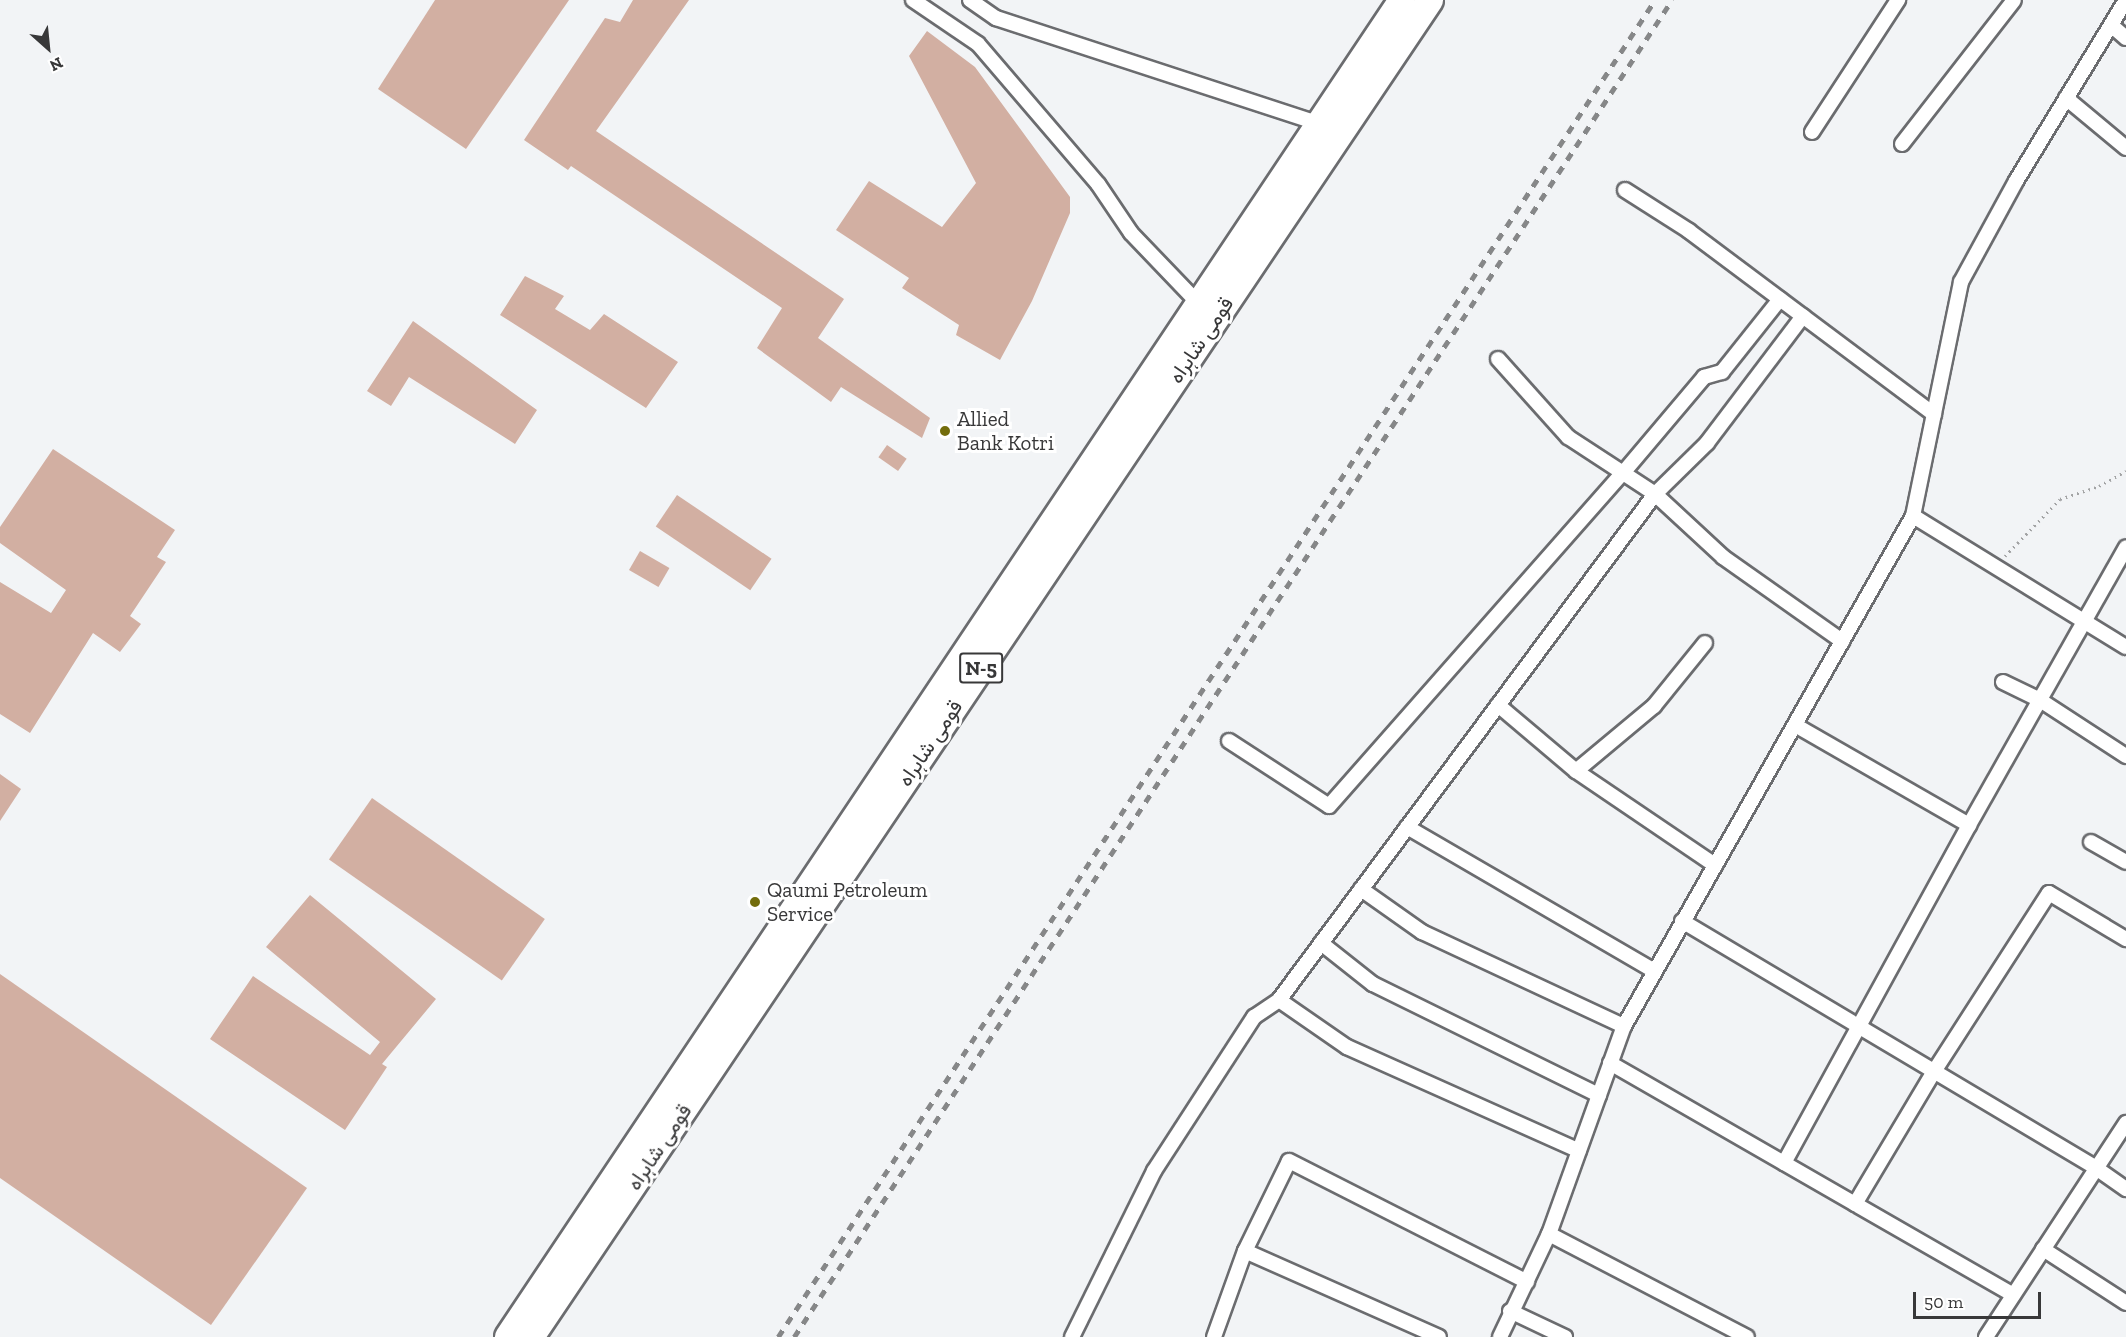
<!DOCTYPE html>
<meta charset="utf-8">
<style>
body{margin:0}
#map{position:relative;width:2126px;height:1337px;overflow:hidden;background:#f2f4f6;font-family:"Zilla Slab",Vazirmatn,serif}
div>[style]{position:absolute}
.building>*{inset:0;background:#d2afa2;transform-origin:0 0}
.path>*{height:3px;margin-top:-1.5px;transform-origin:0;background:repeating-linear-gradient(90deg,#a2a3a4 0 1.5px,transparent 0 6px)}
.roads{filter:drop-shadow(2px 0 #6b6c6f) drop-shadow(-2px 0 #6b6c6f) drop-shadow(0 2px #6b6c6f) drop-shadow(0 -2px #6b6c6f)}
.street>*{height:14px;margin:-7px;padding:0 7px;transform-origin:7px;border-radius:7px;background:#fff}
.highway>*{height:26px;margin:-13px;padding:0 13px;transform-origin:13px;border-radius:13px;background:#fff}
.rail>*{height:4.5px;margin-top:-2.25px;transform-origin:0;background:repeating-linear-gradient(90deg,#868788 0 8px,transparent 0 16px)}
.dots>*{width:16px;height:16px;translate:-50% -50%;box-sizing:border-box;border:3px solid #fff;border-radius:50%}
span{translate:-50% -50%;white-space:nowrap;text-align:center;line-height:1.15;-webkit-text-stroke:6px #fff;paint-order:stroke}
.shield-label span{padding:2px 4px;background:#fff;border:2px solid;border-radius:4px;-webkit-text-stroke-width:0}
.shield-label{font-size:20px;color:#383839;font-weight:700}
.street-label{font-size:21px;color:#383839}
.poi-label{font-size:21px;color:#383839}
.left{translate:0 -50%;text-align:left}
.north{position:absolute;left:18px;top:18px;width:60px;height:60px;-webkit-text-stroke:4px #fff;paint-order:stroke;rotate:153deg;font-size:16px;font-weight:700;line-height:24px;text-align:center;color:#383839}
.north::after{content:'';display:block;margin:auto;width:21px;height:27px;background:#383839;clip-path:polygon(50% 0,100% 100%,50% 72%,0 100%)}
.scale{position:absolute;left:1913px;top:1292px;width:128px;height:27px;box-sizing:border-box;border:3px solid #383839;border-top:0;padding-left:8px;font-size:18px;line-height:21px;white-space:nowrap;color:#383839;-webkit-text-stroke:4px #fff;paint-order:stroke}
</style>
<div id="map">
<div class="building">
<div style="clip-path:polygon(435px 0,569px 0,466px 149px,378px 89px)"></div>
<div style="clip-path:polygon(633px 0,689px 0,596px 131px,844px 299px,818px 338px,930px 418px,922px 438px,841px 387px,831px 402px,757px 348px,782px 308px,571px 166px,568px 170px,524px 140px,605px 18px,620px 22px)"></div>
<div style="clip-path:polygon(927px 31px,975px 67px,1070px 197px,1070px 213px,1032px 301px,1000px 360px,956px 335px,959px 325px,902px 288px,909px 278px,836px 230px,869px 181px,942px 227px,976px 183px,909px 56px)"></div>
<div style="clip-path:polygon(525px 276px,564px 296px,555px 309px,590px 330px,604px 314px,678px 362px,646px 408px,500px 315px)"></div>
<div style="clip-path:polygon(413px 321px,537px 410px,515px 444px,409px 377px,391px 406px,367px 391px)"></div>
<div style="left:887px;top:445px;width:24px;height:15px;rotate:35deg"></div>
<div style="clip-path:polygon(53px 449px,175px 530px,157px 557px,166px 562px,130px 616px,141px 624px,120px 652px,93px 633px,30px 733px,0 714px,0 582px,51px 613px,66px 590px,0 543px,0 527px)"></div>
<div style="left:677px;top:495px;width:114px;height:38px;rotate:34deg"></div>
<div style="left:640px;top:551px;width:34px;height:22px;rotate:30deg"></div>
<div style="clip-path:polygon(0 774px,21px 789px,0 821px)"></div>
<div style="left:372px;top:798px;width:211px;height:75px;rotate:35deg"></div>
<div style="clip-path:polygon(310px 895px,436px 999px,382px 1064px,387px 1067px,345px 1130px,210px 1039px,253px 976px,370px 1055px,380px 1042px,266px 947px)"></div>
<div style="clip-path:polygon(0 974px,307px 1188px,211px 1325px,0 1178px)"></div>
</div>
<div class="path">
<div style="left:2005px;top:556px;width:79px;rotate:-46deg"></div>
<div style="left:2060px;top:499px;width:41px;rotate:-18.4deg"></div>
<div style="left:2099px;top:486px;width:31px;rotate:-29deg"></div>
</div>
<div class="roads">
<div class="street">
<div style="left:913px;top:0;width:78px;rotate:34.1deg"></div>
<div style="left:978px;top:44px;width:184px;rotate:49.4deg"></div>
<div style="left:1098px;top:184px;width:59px;rotate:56deg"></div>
<div style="left:1131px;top:233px;width:103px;rotate:46.2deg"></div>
<div style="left:970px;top:0;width:32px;rotate:35deg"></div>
<div style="left:996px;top:18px;width:344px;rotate:18.1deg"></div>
<div style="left:2111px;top:25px;width:20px;rotate:41deg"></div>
<div style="left:2066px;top:98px;width:78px;rotate:39.8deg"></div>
<div style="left:1812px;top:132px;width:158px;rotate:-56.9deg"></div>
<div style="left:1902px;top:144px;width:182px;rotate:-52.1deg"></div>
<div style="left:1625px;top:190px;width:76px;rotate:32.6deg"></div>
<div style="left:1689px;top:231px;width:306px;rotate:36.8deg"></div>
<div style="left:1498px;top:359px;width:105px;rotate:48.1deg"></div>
<div style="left:1568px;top:437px;width:104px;rotate:33.2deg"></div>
<div style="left:1655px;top:494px;width:93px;rotate:42.8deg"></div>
<div style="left:1723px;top:557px;width:146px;rotate:35.2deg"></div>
<div style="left:1913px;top:516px;width:250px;rotate:31.6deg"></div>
<div style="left:2003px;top:682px;width:41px;rotate:25.9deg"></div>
<div style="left:2040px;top:700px;width:103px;rotate:33.1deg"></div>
<div style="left:1498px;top:705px;width:102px;rotate:40.2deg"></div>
<div style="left:1576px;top:771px;width:168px;rotate:34.1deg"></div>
<div style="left:1795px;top:725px;width:201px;rotate:29.9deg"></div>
<div style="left:1229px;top:741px;width:119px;rotate:33deg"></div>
<div style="left:1329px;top:806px;width:444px;rotate:-48.6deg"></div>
<div style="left:1623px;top:473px;width:126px;rotate:-49.8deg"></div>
<div style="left:1704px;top:377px;width:19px;rotate:-16deg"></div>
<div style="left:1722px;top:372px;width:93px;rotate:-51.5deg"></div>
<div style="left:1576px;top:771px;width:102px;rotate:-39.8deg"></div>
<div style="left:1654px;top:706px;width:81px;rotate:-51deg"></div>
<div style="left:1407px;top:827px;width:286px;rotate:30.2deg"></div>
<div style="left:2091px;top:842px;width:40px;rotate:29.7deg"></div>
<div style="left:1361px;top:889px;width:75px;rotate:35.2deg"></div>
<div style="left:1422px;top:932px;width:223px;rotate:25deg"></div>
<div style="left:1682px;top:921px;width:482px;rotate:30.8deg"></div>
<div style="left:2096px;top:1168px;width:37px;rotate:35deg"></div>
<div style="left:1321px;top:943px;width:66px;rotate:38.3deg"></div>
<div style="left:1373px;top:984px;width:252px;rotate:26.2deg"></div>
<div style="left:1279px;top:1000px;width:83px;rotate:34.7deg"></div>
<div style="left:1347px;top:1047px;width:254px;rotate:24.1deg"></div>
<div style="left:1610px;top:1063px;width:465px;rotate:29.9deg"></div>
<div style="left:1784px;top:1163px;width:385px;rotate:-61.3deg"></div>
<div style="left:1969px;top:825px;width:319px;rotate:-60.5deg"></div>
<div style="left:1855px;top:1204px;width:152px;rotate:-59.2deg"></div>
<div style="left:1933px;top:1073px;width:214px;rotate:-57.2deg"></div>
<div style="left:2049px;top:893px;width:90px;rotate:30.9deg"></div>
<div style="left:1549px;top:1234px;width:223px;rotate:27.5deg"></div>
<div style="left:2043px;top:1249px;width:99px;rotate:33deg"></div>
<div style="left:1245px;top:1251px;width:212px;rotate:23.9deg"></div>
<div style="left:1510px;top:1311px;width:61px;rotate:25.3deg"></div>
<div style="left:1072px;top:1337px;width:185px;rotate:-63.7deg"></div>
<div style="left:1154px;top:1171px;width:184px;rotate:-57deg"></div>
<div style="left:1254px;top:1017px;width:30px;rotate:-34deg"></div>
<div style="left:1279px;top:1000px;width:630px;rotate:-53.38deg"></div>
<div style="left:1655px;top:494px;width:73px;rotate:-44.4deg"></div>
<div style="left:1707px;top:443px;width:159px;rotate:-52.9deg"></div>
<div style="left:1214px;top:1337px;width:91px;rotate:-70.2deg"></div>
<div style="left:1245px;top:1251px;width:100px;rotate:-63.9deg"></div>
<div style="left:1289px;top:1161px;width:267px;rotate:26.9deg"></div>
<div style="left:1500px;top:1337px;width:114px;rotate:-64.6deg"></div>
<div style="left:1549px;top:1234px;width:221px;rotate:-70.2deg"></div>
<div style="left:1624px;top:1026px;width:586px;rotate:-60.46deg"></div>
<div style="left:1913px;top:516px;width:239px;rotate:-78.4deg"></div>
<div style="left:1961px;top:282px;width:115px;rotate:-61.4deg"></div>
<div style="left:2016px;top:181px;width:212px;rotate:-58.7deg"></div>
<div style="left:1986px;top:1337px;width:256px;rotate:-56.8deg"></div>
</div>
<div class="highway">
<div style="left:508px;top:1337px;width:1608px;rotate:-56.23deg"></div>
<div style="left:531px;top:1337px;width:1611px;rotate:-56.08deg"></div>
</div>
</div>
<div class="rail">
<div style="left:778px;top:1337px;width:1599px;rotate:-56.74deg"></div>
<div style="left:794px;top:1337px;width:1600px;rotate:-56.71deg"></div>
</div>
<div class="dots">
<div style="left:945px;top:431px;background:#736d0c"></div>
<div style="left:755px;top:902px;background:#736d0c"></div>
</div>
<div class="shield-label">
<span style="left:981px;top:668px">N-5</span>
</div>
<div class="street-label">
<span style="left:1201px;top:340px;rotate:-56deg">قومی شاہراہ</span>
<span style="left:930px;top:743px;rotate:-56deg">قومی شاہراہ</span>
<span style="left:659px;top:1147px;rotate:-56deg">قومی شاہراہ</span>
</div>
<div class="poi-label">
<span class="left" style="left:957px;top:431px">Allied<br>Bank Kotri</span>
<span class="left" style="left:767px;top:902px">Qaumi Petroleum<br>Service</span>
</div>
<div class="north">N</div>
<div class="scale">50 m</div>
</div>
